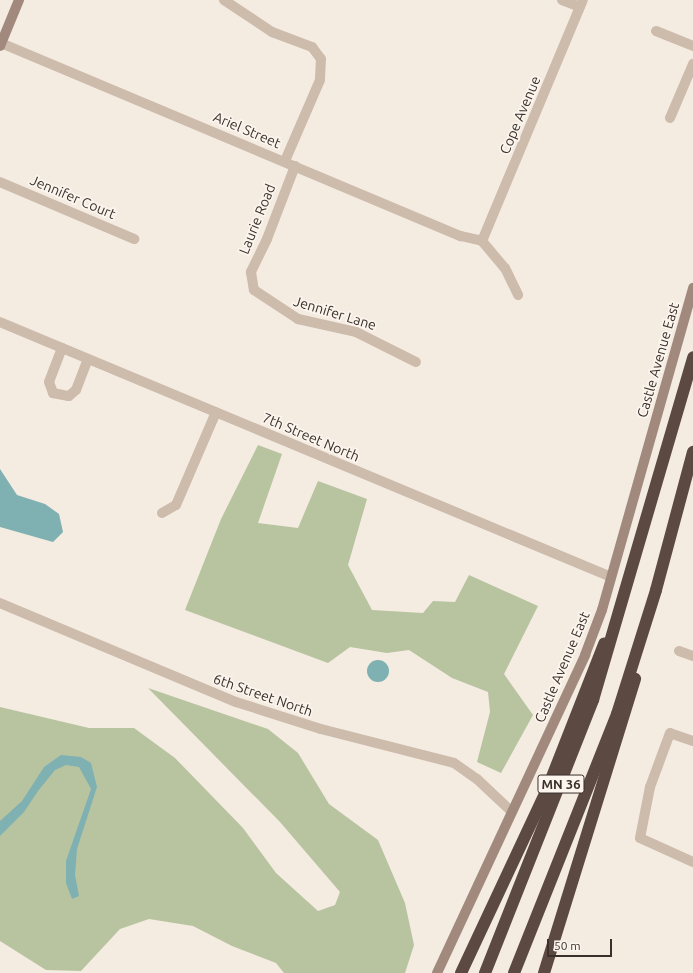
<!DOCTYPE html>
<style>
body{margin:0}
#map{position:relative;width:693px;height:973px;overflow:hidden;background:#f4ebe1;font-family:Ubuntu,sans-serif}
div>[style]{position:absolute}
.green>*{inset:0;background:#b8c4a0}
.water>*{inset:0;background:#7fb0b2}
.round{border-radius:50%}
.street>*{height:10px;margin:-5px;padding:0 5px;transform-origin:5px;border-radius:5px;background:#cdbbac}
.secondary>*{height:10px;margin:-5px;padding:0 5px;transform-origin:5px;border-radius:5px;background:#a18a7d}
.highway>*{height:12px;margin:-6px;padding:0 6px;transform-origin:6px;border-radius:6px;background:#5c4a42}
span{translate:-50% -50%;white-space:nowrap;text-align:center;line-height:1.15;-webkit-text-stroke:3.5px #fbf5ee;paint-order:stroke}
.shield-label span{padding:1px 3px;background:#fbf5ee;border:1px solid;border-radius:3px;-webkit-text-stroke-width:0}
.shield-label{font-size:13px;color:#3b302b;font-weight:700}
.street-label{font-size:14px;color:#3b302b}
.scale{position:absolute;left:547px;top:939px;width:65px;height:18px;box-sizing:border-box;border:2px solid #3b302b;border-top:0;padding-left:5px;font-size:12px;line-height:14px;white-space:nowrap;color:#3b302b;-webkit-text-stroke:3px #fbf5ee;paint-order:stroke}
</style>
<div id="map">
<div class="green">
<div style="clip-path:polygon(258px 445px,282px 454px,258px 523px,298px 528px,318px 481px,367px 499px,348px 565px,372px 610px,423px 613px,433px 601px,455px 602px,469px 575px,538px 606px,504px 674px,533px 715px,501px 773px,477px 762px,490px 712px,488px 692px,452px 678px,409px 650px,387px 653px,350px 647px,328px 663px,185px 610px,221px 519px)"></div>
<div style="clip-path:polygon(148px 688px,268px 729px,298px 753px,329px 804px,378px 840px,405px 903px,414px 945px,405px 973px,284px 973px,276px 963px,232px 946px,193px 926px,149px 919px,120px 929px,81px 971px,46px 970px,0 941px,0 707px,89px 728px,134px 728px,175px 758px,243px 828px,276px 873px,318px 911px,335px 905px,340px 892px,280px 822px)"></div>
</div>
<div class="water">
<div style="clip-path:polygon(0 469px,17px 495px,45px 504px,59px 514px,63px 532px,53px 542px,0 527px)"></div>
<div class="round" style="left:367px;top:660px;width:22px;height:22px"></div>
<div style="clip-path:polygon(61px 755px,81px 757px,91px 763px,97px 787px,77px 849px,75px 875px,79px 896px,72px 899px,66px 883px,66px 861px,91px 789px,79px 767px,66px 765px,55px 770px,38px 791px,24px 812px,0 836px,0 821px,22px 801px,44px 767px)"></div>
</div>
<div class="street">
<div style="left:224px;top:0;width:58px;rotate:33.7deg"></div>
<div style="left:272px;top:32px;width:43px;rotate:20.6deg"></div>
<div style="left:312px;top:47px;width:15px;rotate:53deg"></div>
<div style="left:321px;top:59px;width:21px;rotate:93deg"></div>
<div style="left:320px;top:80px;width:88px;rotate:113.4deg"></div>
<div style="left:562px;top:0;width:19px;rotate:21deg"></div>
<div style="left:656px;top:31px;width:40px;rotate:22deg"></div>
<div style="left:1px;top:43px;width:499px;rotate:22.8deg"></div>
<div style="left:461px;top:236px;width:22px;rotate:13deg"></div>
<div style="left:482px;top:241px;width:35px;rotate:50deg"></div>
<div style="left:505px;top:268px;width:30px;rotate:64deg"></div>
<div style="left:670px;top:118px;width:59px;rotate:-66.9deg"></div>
<div style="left:295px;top:166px;width:78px;rotate:111deg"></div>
<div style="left:267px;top:239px;width:37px;rotate:116deg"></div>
<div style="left:251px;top:272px;width:18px;rotate:81deg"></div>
<div style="left:254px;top:290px;width:53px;rotate:33.4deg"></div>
<div style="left:298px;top:319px;width:59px;rotate:12.6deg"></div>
<div style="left:356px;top:332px;width:67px;rotate:26.6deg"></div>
<div style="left:0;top:182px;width:146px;rotate:23deg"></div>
<div style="left:482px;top:241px;width:261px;rotate:-67.3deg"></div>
<div style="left:0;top:322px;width:662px;rotate:22.65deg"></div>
<div style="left:62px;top:348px;width:36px;rotate:111deg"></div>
<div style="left:49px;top:382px;width:12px;rotate:70deg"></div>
<div style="left:53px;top:393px;width:16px;rotate:11deg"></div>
<div style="left:69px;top:396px;width:9px;rotate:-41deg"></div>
<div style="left:76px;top:390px;width:33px;rotate:-69deg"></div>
<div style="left:162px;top:513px;width:16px;rotate:-30deg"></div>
<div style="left:176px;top:505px;width:101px;rotate:-66.7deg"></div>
<div style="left:0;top:603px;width:256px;rotate:22.8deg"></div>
<div style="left:236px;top:702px;width:89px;rotate:17.6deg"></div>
<div style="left:321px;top:729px;width:137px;rotate:14.3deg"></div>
<div style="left:454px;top:763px;width:28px;rotate:35deg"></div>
<div style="left:477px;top:779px;width:48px;rotate:43.3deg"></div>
<div style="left:679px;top:651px;width:15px;rotate:20deg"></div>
<div style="left:693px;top:741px;width:24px;rotate:-161deg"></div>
<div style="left:670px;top:733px;width:58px;rotate:110.3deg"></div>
<div style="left:650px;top:787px;width:52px;rotate:101.1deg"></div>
<div style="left:640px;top:838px;width:58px;rotate:24.4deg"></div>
</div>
<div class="secondary">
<div style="left:0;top:46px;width:50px;rotate:-67.6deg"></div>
<div style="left:437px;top:973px;width:351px;rotate:-65deg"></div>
<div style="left:585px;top:655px;width:48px;rotate:-69.3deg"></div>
<div style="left:602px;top:610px;width:335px;rotate:-74.2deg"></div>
</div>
<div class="highway">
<div style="left:461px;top:973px;width:205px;rotate:-64.9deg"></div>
<div style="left:548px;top:787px;width:154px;rotate:-68.6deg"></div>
<div style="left:485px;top:973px;width:294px;rotate:-68.4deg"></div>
<div style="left:593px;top:700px;width:357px;rotate:-73.7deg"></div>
<div style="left:514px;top:973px;width:279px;rotate:-68.3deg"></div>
<div style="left:617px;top:714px;width:130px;rotate:-72.5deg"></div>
<div style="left:656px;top:590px;width:143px;rotate:-75deg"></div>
<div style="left:544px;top:973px;width:308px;rotate:-72.8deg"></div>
</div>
<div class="shield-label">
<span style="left:561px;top:784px">MN 36</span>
</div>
<div class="street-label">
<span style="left:520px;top:115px;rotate:-67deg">Cope Avenue</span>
<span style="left:247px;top:130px;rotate:23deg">Ariel Street</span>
<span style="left:73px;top:197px;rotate:23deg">Jennifer Court</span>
<span style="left:257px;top:219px;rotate:-68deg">Laurie Road</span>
<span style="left:335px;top:313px;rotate:17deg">Jennifer Lane</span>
<span style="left:658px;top:360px;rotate:-74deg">Castle Avenue East</span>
<span style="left:311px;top:437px;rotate:23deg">7th Street North</span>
<span style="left:562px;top:667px;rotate:-67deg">Castle Avenue East</span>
<span style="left:263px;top:695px;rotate:19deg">6th Street North</span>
</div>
<div class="scale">50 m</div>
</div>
